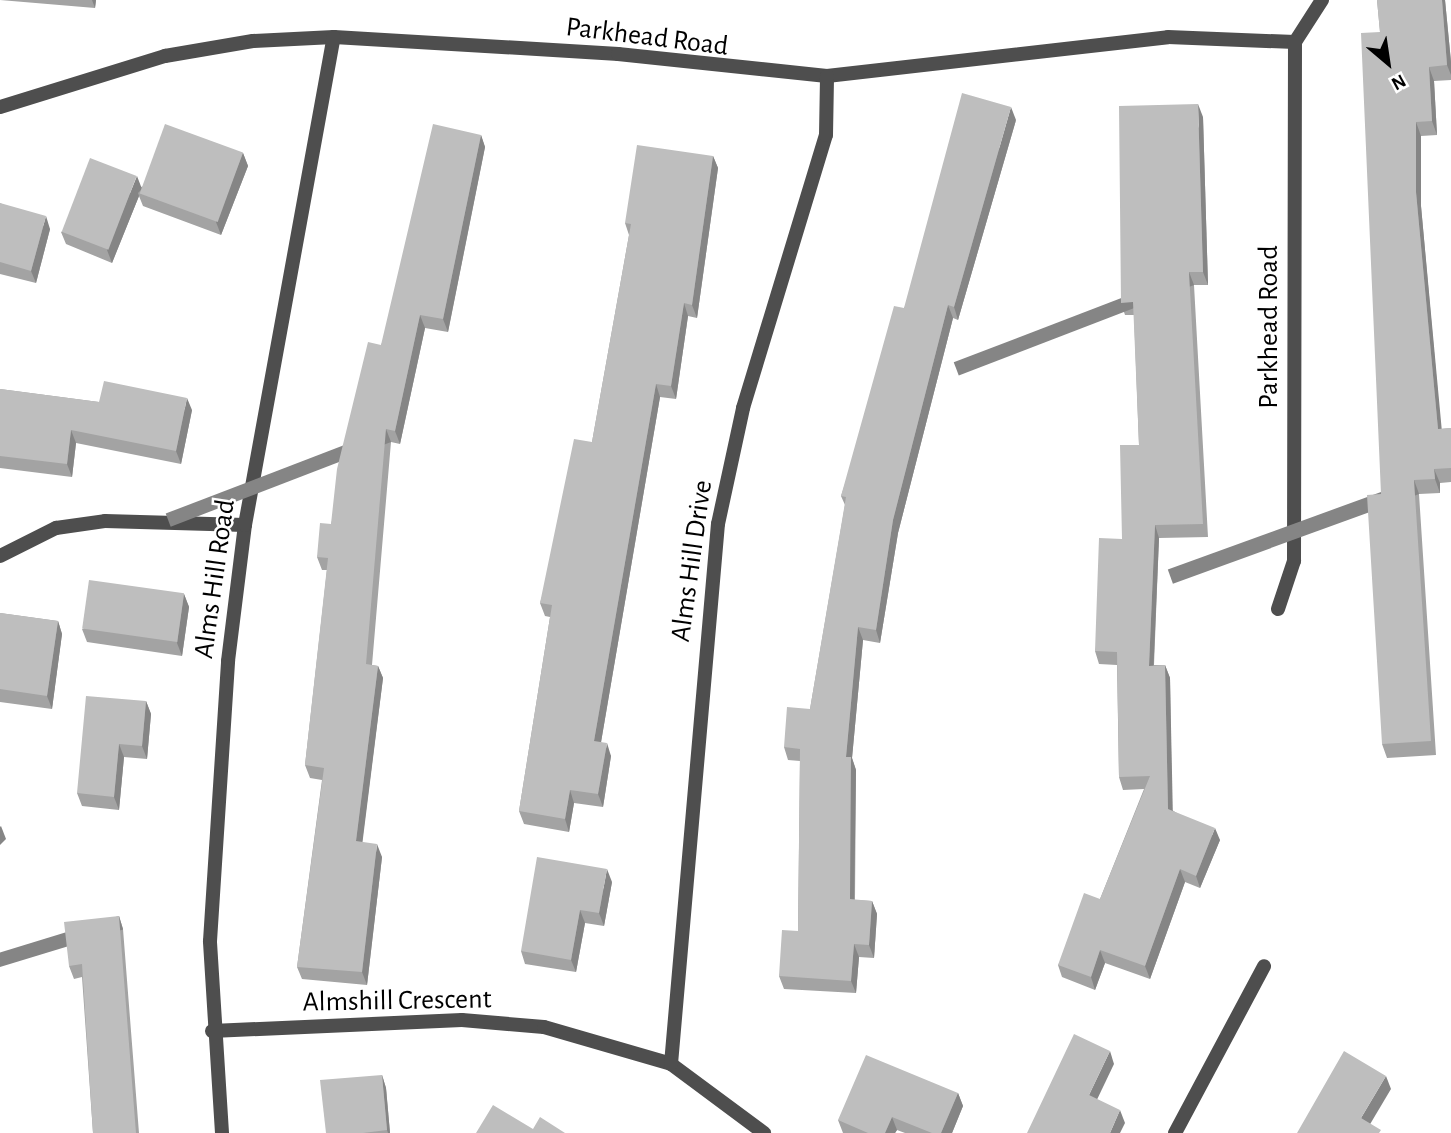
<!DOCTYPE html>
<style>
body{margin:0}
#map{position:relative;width:1451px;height:1133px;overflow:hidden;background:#fff;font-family:"Alegreya Sans",sans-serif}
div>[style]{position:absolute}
.minor>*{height:14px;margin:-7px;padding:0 7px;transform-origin:7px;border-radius:7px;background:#4e4e4e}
.wall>*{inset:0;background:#a3a3a3}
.shaded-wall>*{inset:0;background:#858585;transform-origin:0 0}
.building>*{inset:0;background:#bebebe;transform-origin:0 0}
span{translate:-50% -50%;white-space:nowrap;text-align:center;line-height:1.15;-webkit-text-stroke:5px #fff;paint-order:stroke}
.street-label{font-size:28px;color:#000}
.north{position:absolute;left:1353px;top:28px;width:70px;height:70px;-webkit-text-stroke:5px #fff;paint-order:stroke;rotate:151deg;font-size:19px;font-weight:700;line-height:28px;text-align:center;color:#000}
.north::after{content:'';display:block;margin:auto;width:24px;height:32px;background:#000;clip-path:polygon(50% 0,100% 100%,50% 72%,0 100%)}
</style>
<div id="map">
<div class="minor">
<div style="left:0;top:107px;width:173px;rotate:-17.2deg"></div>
<div style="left:165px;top:56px;width:89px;rotate:-9.7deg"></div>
<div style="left:253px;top:41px;width:81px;rotate:-2.8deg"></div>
<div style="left:334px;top:37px;width:285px;rotate:3.4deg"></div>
<div style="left:618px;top:54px;width:210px;rotate:6deg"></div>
<div style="left:827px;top:76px;width:343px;rotate:-6.5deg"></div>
<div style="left:1168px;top:37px;width:127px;rotate:2.3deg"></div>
<div style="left:1295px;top:42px;width:50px;rotate:-57.3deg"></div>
<div style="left:0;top:556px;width:63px;rotate:-26.6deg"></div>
<div style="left:56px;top:528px;width:49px;rotate:-8.1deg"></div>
<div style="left:105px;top:521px;width:140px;rotate:1.6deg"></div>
<div style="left:1278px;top:609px;width:51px;rotate:-71.6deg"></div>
<div style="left:1294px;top:561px;width:519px;rotate:-89.89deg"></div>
<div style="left:212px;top:1031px;width:250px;rotate:-2.5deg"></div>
<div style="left:462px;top:1020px;width:82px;rotate:4.9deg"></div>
<div style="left:544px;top:1027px;width:132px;rotate:16.2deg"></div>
<div style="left:671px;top:1064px;width:116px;rotate:36.6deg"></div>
<div style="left:671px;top:1064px;width:542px;rotate:-85.03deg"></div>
<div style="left:718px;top:524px;width:119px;rotate:-77.8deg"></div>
<div style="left:743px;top:408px;width:285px;rotate:-73.1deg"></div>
<div style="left:826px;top:135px;width:59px;rotate:-89deg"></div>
<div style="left:222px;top:1133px;width:192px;rotate:-93.6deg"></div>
<div style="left:210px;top:941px;width:281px;rotate:-86.3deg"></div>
<div style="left:228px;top:661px;width:137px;rotate:-82.9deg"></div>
<div style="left:245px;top:525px;width:496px;rotate:-79.7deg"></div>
<div style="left:1175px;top:1133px;width:189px;rotate:-61.9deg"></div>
</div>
<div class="wall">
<div style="clip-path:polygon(0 0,96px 0,95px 8px)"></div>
<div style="clip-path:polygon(1377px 0,1445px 0,1451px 62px,1451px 80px,1434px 81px,1437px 135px,1421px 136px,1421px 206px,1441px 429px,1451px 428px,1451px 482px,1440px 483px,1440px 493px,1419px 494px,1436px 755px,1387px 758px,1382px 744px,1380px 32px)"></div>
<div style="clip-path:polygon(1203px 117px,1208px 285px,1194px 285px,1208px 537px,1159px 538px,1154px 665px,1165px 665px,1170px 678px,1172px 810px,1220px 840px,1200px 888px,1185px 882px,1150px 979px,1105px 963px,1095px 990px,1062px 977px,1058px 965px,1100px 899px,1144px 789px,1123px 790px,1119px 777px,1117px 665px,1099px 664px,1095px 651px,1122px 539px,1139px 445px,1134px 315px,1125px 315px,1121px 303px)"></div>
<div style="clip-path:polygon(1016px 120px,958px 320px,953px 318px,898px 533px,880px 643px,863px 640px,852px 758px,856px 770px,855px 900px,872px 901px,877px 914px,874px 958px,859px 957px,856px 993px,784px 989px,779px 976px,798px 931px,800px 761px,788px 760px,784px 747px,810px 709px,845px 505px,841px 496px,904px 308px)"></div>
<div style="clip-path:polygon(481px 135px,485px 147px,448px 332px,425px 328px,400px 444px,391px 442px,372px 665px,378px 666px,383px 678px,362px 842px,382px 857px,367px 985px,302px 979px,297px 967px,322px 780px,310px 778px,305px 765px,327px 570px,322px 570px,317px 557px,331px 524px,381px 345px)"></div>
<div style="clip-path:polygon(243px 153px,248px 166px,221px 235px,143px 206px,139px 196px,112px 263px,66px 244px,61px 232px,141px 187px)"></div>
<div style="clip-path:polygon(713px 156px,718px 168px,697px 318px,688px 316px,676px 399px,660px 397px,601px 742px,611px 756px,603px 807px,574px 803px,569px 832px,524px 824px,519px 811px,550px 617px,545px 616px,540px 603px,592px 442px,629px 235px,625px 223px)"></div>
<div style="clip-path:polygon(0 203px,50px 229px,36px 283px,0 274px)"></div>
<div style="clip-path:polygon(0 389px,99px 402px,192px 410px,181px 464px,76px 443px,72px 477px,0 468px)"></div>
<div style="clip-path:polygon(184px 594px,189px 607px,182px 656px,87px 642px,82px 629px)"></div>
<div style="clip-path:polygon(0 613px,58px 621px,62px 634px,52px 709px,0 702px)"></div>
<div style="clip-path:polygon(146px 701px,151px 714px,147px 759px,124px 757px,119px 810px,82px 806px,77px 793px)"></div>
<div style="clip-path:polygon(612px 882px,604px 926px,585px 923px,576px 972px,525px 964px,521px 951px)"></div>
<div style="clip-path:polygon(119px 916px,123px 929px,139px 1133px,93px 1133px,82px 977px,74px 979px,69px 966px)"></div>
<div style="clip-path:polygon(382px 1075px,386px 1088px,390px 1133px,326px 1133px)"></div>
<div style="clip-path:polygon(958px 1093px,963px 1106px,952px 1133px,905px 1133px,897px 1130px,895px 1133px,843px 1133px,838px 1120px)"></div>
</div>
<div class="shaded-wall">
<div style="clip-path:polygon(92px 0,96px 0,95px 8px)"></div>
<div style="clip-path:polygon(1442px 0,1445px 0,1451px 62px,1451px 75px,1447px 65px)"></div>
<div style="clip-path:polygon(1429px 67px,1434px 81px,1437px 135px,1432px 121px)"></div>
<div style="clip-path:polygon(1198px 104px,1203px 117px,1208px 285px,1203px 272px)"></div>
<div style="clip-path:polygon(1011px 107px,1016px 120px,958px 320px,954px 307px)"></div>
<div style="clip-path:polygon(1416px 122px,1421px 136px,1421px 206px,1443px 443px,1438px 429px,1416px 192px)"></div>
<div style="clip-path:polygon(481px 135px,485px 147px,448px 332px,443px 319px)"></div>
<div style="clip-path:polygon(243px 153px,248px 166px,221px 235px,216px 222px)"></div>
<div style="clip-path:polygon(713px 156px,718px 168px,697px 318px,692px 305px)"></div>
<div style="clip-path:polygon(137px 176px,142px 189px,138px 193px,139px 196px,112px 263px,107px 250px)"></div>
<div style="clip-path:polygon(46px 216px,50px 229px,36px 283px,31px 271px)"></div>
<div style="left:1189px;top:272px;width:14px;height:252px;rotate:69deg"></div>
<div style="clip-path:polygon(684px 303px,688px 316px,676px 399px,671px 386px)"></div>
<div style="clip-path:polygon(948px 305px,953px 318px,898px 533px,880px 643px,876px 630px,893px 520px)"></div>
<div style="clip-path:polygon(420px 315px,425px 328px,400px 444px,395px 431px)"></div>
<div style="clip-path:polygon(656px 384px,660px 397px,599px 754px,594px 741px)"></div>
<div style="clip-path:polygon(187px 398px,192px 410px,181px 464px,176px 451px)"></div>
<div style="left:386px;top:429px;width:14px;height:236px;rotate:69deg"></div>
<div style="clip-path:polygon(71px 430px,76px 443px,72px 477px,67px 464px)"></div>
<div style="clip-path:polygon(1434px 469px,1440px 483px,1440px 493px,1435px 479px)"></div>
<div style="left:1414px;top:480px;width:15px;height:262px;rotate:70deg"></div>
<div style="clip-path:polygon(1155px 525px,1159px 538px,1153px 678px,1149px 666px)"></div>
<div style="clip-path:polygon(184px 594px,189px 607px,182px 656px,177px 643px)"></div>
<div style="clip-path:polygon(58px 621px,62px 634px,52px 709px,47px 696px)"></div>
<div style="clip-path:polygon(858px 627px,863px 640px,852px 758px,856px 770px,854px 912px,850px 899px,846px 757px)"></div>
<div style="clip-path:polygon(1165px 665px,1170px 678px,1173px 821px,1168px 809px)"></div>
<div style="clip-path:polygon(378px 666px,383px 678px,361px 854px,356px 841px)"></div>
<div style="clip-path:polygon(146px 701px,151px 714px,147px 759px,142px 746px)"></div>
<div style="clip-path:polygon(607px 743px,611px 756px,603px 807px,598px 794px)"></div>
<div style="clip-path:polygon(119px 744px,124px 757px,119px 810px,114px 797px)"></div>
<div style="clip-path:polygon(570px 790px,574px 803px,569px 832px,565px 819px)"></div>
<div style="clip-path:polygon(1px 826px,6px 839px,0 845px,0 827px)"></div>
<div style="clip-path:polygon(1215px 828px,1220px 840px,1200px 888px,1196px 876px)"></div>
<div style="clip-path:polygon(377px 844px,382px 857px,367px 985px,362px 972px)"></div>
<div style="clip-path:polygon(607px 869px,612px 882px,604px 926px,599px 913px)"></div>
<div style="clip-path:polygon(1180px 869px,1185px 882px,1150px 979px,1145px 966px)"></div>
<div style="clip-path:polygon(872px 901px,877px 914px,874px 958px,869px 945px)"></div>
<div style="clip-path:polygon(580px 910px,585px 923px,576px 972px,571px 960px)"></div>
<div style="left:119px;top:916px;width:14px;height:218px;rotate:73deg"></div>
<div style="clip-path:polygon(854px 944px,859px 957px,856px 993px,851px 981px)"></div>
<div style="clip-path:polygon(1100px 950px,1105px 963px,1095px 990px,1091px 977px)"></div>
<div style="clip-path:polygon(1110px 1051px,1114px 1064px,1093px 1108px,1089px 1095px)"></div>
<div style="clip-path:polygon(382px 1075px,386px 1088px,390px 1133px,388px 1133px,387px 1130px)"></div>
<div style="clip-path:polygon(1386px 1076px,1391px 1089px,1366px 1131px,1361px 1118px)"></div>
<div style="clip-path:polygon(958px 1093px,963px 1106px,952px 1133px,941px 1133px)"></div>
<div style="clip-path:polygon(1120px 1110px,1125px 1123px,1120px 1133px,1110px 1133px)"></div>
<div style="clip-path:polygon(892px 1117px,897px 1130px,895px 1133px,885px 1133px)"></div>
</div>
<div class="building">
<div style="clip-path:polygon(1377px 0,1442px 0,1447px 65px,1429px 67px,1432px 121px,1416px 122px,1416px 192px,1438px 429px,1451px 428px,1451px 468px,1434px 469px,1435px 479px,1414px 480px,1431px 741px,1382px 744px,1367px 495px,1381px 494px,1361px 33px,1380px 32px)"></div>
<div style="clip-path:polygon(962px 93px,1011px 107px,954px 307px,948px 305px,893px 520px,876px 630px,858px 627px,846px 757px,851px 757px,850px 899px,872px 901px,869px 945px,854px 944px,851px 981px,779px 976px,782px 930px,798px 931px,800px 749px,784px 747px,787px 707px,810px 709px,846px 497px,841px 496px,894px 306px,904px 308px)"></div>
<div style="clip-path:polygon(1198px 104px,1203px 272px,1189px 272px,1203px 524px,1155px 525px,1149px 666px,1165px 665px,1168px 809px,1215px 828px,1196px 876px,1180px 869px,1145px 966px,1100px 950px,1091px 977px,1058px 965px,1084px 893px,1100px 899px,1150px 776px,1119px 777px,1117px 652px,1095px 651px,1099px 538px,1122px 539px,1120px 445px,1139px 445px,1133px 302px,1121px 303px,1119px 106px)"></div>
<div style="left:165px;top:124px;width:83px;height:74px;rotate:20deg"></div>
<div style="clip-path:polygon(433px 124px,481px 135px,443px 319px,420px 315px,395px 431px,386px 429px,366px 664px,378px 666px,356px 841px,377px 844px,362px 972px,297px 967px,324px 768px,305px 765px,328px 558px,317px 557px,320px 523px,331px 524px,337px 469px,368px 342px,381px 345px)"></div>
<div style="clip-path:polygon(637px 145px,713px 156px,692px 305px,684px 303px,671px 386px,656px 384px,594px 741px,607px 743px,598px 794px,570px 790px,565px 819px,519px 811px,552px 605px,540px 603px,574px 439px,592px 442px,631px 224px,625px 223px)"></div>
<div style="left:90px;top:158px;width:50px;height:79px;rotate:21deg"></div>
<div style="clip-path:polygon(0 203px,46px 216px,31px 271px,0 262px)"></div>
<div style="clip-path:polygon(104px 381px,187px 398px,176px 451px,71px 430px,67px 464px,0 456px,0 389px,99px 402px)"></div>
<div style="left:89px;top:580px;width:96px;height:49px;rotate:8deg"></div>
<div style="clip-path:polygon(0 613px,58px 621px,47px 696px,0 689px)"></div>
<div style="clip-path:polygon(86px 696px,146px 701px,142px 746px,119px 744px,114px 797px,77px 793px)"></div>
<div style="clip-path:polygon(537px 857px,607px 869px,599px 913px,580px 910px,571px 960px,521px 951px)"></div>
<div style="clip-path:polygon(119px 916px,136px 1133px,93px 1133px,82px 964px,69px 966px,64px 922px)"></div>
<div style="clip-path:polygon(1074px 1034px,1110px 1051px,1089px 1095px,1120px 1110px,1110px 1133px,1027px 1133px)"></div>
<div style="clip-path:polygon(1344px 1051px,1386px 1076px,1361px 1118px,1381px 1130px,1379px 1133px,1297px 1133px)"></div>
<div style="clip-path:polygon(866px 1055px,958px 1093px,941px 1133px,932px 1133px,892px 1117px,885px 1133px,868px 1133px,838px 1120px)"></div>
<div style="clip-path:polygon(382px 1075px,387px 1130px,363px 1133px,326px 1133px,320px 1080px)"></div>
<div style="clip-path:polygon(493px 1105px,533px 1129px,540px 1117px,565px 1133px,476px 1133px)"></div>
</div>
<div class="street-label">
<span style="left:647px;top:37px;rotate:7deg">Parkhead Road</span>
<span style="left:1269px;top:327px;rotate:-90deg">Parkhead Road</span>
<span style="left:692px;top:561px;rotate:-82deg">Alms Hill Drive</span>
<span style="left:215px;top:579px;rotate:-82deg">Alms Hill Road</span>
<span style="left:397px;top:1001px;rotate:-1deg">Almshill Crescent</span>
</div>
<div class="north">N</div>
</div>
